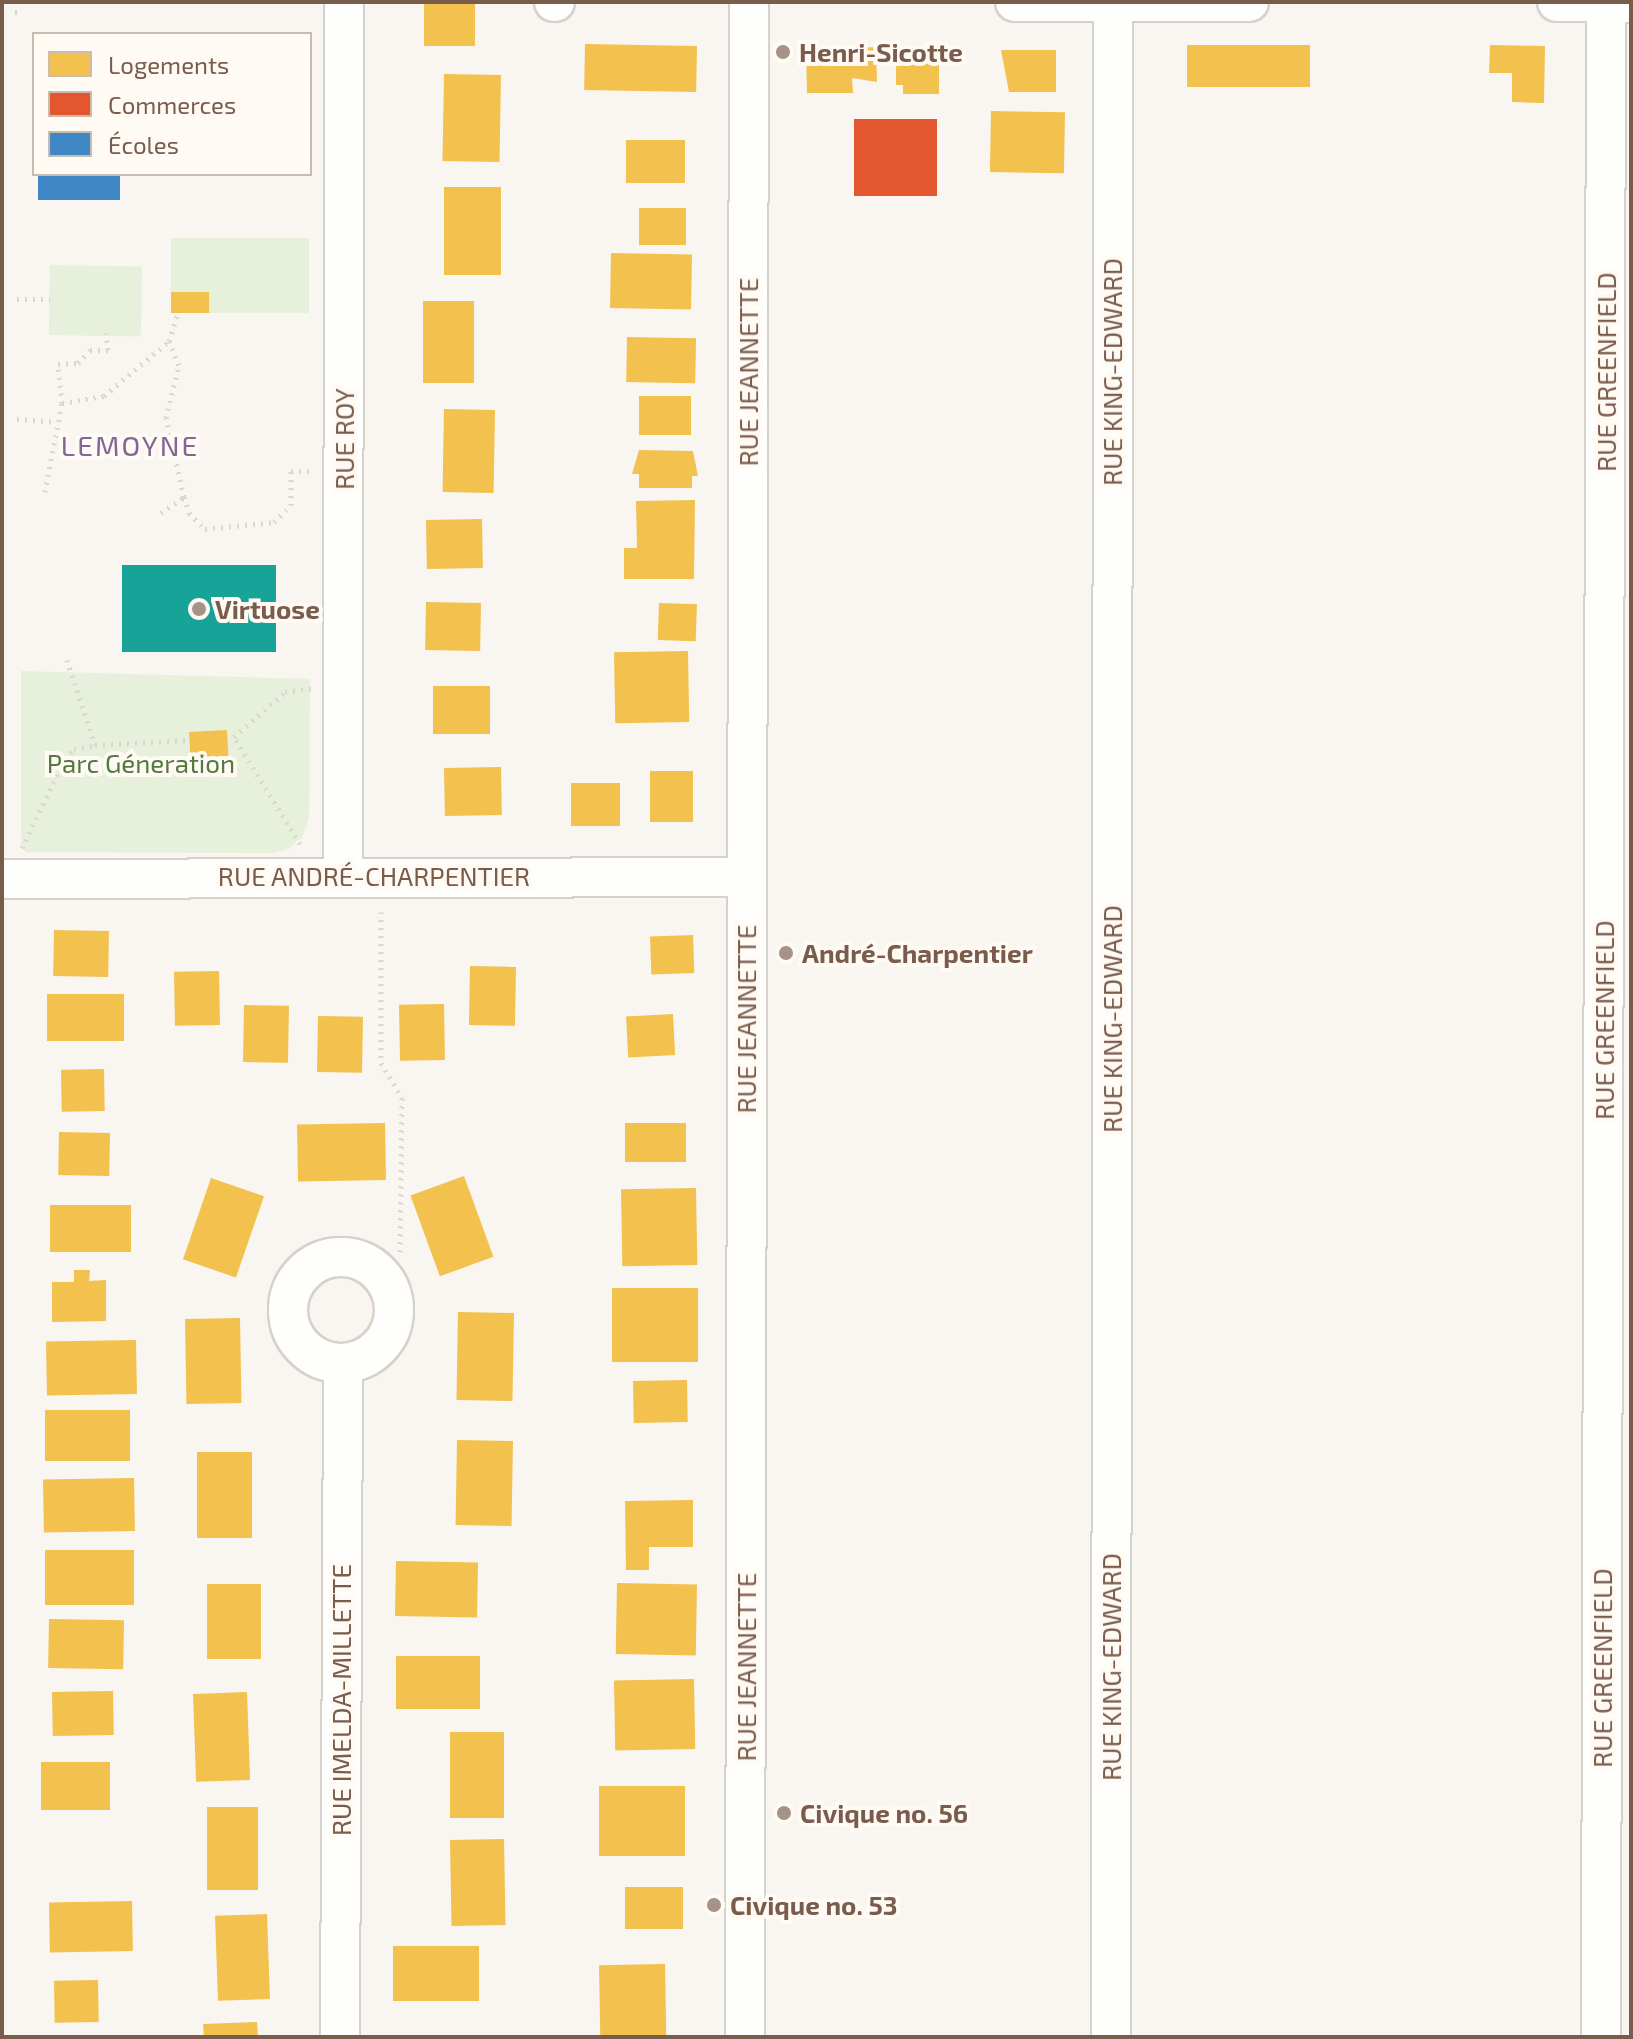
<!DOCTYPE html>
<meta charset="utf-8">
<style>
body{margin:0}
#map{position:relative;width:1633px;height:2039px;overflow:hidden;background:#f9f5f0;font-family:"Exo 2",sans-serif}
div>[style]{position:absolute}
.green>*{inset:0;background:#e7f0db;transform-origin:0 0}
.homes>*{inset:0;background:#f2c14e;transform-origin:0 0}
.shops>*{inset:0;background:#e4572e;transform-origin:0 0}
.schools>*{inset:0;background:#3f88c5;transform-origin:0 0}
.public>*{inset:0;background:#17a398;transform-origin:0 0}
.path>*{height:5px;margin-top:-2.5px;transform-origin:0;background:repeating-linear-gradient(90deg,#dcd5d0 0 2px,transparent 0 8px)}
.roads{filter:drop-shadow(2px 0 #d7d1cb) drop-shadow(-2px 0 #d7d1cb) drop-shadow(0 2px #d7d1cb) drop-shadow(0 -2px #d7d1cb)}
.minor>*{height:38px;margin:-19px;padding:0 19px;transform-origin:19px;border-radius:19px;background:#fefefd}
.minor>.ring{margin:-19px;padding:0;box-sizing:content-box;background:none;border:38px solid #fefefd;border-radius:50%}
.dots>*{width:22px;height:22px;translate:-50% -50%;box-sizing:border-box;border:4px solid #fffaf3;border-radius:50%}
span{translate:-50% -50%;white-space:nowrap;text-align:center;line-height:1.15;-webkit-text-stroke:8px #fffaf3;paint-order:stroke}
.poi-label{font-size:26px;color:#7a5c4d;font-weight:700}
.left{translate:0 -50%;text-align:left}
.street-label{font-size:26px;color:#7a5c4d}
.park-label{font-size:26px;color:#537a41}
.neighbourhood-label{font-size:28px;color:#846695;letter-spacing:2px}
.frame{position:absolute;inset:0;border:4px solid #7a5c4d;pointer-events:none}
.legend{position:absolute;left:32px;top:32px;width:280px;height:144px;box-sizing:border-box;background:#fffaf3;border:2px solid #cabbb1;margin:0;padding:10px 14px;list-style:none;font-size:24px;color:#7a5c4d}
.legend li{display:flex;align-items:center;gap:16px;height:40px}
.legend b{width:40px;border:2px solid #cabbb1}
</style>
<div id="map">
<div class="green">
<div style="left:309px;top:238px;width:75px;height:138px;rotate:90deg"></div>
<div style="left:50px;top:265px;width:92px;height:70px;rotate:1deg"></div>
<div style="clip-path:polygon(21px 671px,310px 679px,309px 818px,302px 837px,289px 849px,272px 853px,26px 852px,21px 847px)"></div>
</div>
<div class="homes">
<div style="left:424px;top:2px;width:51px;height:44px"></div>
<div style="left:585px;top:44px;width:112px;height:46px;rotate:1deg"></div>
<div style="left:1187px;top:45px;width:123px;height:42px"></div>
<div style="clip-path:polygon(1490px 45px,1545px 46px,1544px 103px,1512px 102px,1512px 73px,1489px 73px)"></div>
<div style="clip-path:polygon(876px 47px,877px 82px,852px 78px,853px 93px,807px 93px,806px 48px,852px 48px,852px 63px,857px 63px,857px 48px)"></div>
<div style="clip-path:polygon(903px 50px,939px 50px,939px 94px,903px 94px,903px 85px,896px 85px,896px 62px,903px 62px)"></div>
<div style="clip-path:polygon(1001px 50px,1056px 50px,1056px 92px,1009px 92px)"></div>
<div style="left:444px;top:74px;width:57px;height:87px;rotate:1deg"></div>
<div style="left:991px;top:111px;width:74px;height:61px;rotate:1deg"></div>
<div style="left:685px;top:140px;width:43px;height:59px;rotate:90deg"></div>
<div style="left:444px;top:187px;width:57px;height:88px"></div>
<div style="left:639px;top:208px;width:47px;height:37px"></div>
<div style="left:611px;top:253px;width:81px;height:55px;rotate:1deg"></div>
<div style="left:171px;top:292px;width:38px;height:21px"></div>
<div style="left:423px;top:301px;width:51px;height:82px"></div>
<div style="left:627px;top:337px;width:69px;height:45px;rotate:1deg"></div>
<div style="left:639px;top:396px;width:52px;height:39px"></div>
<div style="left:444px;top:409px;width:51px;height:83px;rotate:1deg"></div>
<div style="clip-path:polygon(639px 450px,693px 451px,698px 476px,692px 476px,692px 488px,639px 488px,639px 474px,632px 474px)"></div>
<div style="clip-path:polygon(695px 500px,694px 579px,624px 579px,624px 548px,637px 548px,636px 501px)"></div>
<div style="left:482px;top:519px;width:49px;height:56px;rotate:89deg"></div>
<div style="left:426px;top:602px;width:55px;height:48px;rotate:1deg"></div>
<div style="left:659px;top:603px;width:38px;height:37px;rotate:2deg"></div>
<div style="left:688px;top:651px;width:71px;height:74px;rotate:89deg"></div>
<div style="left:433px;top:686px;width:57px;height:48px"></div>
<div style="left:227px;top:730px;width:34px;height:38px;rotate:87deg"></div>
<div style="left:501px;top:767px;width:48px;height:57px;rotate:89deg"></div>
<div style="left:650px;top:771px;width:43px;height:51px"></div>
<div style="left:571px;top:783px;width:49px;height:43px"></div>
<div style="left:54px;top:930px;width:55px;height:46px;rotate:1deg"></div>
<div style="left:693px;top:935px;width:38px;height:43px;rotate:88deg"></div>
<div style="left:470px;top:966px;width:46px;height:59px;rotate:1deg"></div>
<div style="left:219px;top:971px;width:54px;height:45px;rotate:89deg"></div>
<div style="left:47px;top:994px;width:77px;height:47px"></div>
<div style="left:444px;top:1004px;width:56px;height:45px;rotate:89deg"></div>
<div style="left:244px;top:1005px;width:45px;height:57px;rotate:1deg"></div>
<div style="left:673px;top:1014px;width:41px;height:47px;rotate:87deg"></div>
<div style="left:318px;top:1016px;width:45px;height:56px;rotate:1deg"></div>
<div style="left:104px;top:1069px;width:42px;height:43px;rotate:89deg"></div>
<div style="left:385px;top:1123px;width:57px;height:88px;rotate:89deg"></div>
<div style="left:625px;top:1123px;width:61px;height:39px"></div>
<div style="left:59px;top:1132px;width:51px;height:43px;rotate:1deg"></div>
<div style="left:464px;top:1176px;width:86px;height:57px;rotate:70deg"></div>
<div style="left:211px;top:1178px;width:56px;height:86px;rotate:19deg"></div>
<div style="left:696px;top:1188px;width:77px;height:75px;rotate:89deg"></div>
<div style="left:131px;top:1205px;width:47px;height:81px;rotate:90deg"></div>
<div style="clip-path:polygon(74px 1270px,90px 1270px,89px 1281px,106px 1280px,106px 1321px,52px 1322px,52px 1282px,74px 1282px)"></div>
<div style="left:612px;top:1288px;width:86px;height:74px"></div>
<div style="left:458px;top:1312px;width:56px;height:88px;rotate:1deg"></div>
<div style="left:240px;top:1318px;width:85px;height:55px;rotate:89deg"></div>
<div style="left:136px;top:1340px;width:54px;height:90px;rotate:89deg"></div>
<div style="left:687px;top:1380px;width:42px;height:54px;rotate:89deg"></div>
<div style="left:45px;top:1410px;width:85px;height:51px"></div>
<div style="left:457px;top:1440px;width:56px;height:85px;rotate:1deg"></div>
<div style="left:197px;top:1452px;width:55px;height:86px"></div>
<div style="left:134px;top:1478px;width:53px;height:91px;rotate:89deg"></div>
<div style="clip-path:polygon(693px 1500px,693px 1547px,649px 1547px,649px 1570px,626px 1570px,625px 1501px)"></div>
<div style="left:45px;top:1550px;width:89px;height:55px"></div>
<div style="left:396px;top:1561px;width:82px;height:55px;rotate:1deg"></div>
<div style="left:617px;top:1583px;width:80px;height:71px;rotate:1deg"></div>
<div style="left:207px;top:1584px;width:54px;height:75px"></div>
<div style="left:49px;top:1619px;width:75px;height:49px;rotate:1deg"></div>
<div style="left:396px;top:1656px;width:84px;height:53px"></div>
<div style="left:694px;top:1679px;width:70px;height:80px;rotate:89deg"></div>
<div style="left:113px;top:1691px;width:44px;height:61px;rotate:89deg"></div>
<div style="left:247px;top:1692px;width:88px;height:54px;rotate:88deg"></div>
<div style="left:450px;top:1732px;width:54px;height:86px"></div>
<div style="left:110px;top:1762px;width:48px;height:69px;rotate:90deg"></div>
<div style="left:685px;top:1786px;width:70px;height:86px;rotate:90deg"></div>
<div style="left:207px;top:1807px;width:51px;height:83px"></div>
<div style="left:504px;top:1839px;width:86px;height:54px;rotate:89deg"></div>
<div style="left:625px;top:1887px;width:58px;height:42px"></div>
<div style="left:132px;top:1901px;width:50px;height:83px;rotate:89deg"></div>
<div style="left:267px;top:1914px;width:85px;height:52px;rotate:88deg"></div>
<div style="left:479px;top:1946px;width:55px;height:86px;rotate:90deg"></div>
<div style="left:665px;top:1964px;width:73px;height:66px;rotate:89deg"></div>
<div style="left:98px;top:1980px;width:42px;height:44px;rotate:89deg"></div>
<div style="clip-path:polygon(257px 2022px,258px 2037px,204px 2037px,203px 2024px)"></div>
</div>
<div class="shops">
<div style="left:854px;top:119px;width:83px;height:77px"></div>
</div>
<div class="schools">
<div style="left:38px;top:174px;width:82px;height:26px"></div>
</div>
<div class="public">
<div style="left:276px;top:565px;width:87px;height:154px;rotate:90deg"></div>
</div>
<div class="path">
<div style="left:15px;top:12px;width:3px"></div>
<div style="left:17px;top:299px;width:33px"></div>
<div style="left:62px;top:403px;width:43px;rotate:-9.5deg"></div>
<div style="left:104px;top:396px;width:85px;rotate:-40.2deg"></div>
<div style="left:17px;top:419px;width:40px;rotate:4.3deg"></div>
<div style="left:176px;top:443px;width:19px;rotate:-9deg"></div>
<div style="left:45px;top:492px;width:91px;rotate:-79.2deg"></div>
<div style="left:62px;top:403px;width:39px;rotate:-96deg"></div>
<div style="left:58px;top:364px;width:20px;rotate:-3deg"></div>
<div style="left:78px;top:363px;width:18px;rotate:-47deg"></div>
<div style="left:90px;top:350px;width:18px"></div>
<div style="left:108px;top:350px;width:17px;rotate:-97deg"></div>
<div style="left:184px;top:497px;width:17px;rotate:73deg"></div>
<div style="left:189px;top:513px;width:23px;rotate:45deg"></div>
<div style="left:205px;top:529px;width:69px;rotate:-5.8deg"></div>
<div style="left:274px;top:522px;width:24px;rotate:-45deg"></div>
<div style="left:291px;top:505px;width:34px;rotate:-90deg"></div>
<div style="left:291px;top:471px;width:21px"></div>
<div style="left:161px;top:513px;width:28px;rotate:-35deg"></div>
<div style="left:184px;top:497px;width:81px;rotate:-102.8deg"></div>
<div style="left:166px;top:418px;width:55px;rotate:-76.2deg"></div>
<div style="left:179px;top:365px;width:26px;rotate:-113deg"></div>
<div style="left:169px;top:341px;width:29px;rotate:-72deg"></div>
<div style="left:67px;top:660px;width:89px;rotate:71.8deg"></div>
<div style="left:95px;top:745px;width:94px;rotate:-3deg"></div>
<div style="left:300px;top:844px;width:126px;rotate:-121.7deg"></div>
<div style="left:234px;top:737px;width:68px;rotate:-41.4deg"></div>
<div style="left:285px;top:692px;width:27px;rotate:-8deg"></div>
<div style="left:22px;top:848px;width:99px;rotate:-64.2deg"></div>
<div style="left:65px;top:759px;width:13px;rotate:-48deg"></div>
<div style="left:74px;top:749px;width:21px;rotate:-11deg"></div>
<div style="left:381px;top:912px;width:151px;rotate:90deg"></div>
<div style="left:381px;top:1063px;width:41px;rotate:59deg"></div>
<div style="left:402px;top:1098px;width:159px;rotate:90.7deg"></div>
</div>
<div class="roads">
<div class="minor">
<div style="left:554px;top:2px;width:1px"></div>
<div style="left:1015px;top:2px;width:234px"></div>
<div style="left:1557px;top:2px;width:74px;rotate:0.8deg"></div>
<div style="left:343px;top:875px;width:873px;rotate:-89.93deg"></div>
<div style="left:2px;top:879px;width:744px;rotate:-0.15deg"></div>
<div class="ring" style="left:288px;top:1257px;width:68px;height:68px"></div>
<div style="left:340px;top:2037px;width:673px;rotate:-89.74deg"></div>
<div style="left:745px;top:2037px;width:2035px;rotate:-89.89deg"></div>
<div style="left:1111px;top:2037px;width:2035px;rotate:-89.94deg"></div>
<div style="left:1601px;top:2037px;width:2034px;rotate:-89.86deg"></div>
</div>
</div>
<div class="dots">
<div style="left:783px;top:52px;background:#a69286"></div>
<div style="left:199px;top:609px;background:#a69286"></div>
<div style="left:786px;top:953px;background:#a69286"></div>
<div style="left:784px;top:1813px;background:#a69286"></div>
<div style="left:714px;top:1905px;background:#a69286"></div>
</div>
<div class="poi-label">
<span class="left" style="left:799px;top:52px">Henri-Sicotte</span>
<span class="left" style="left:215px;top:609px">Virtuose</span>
<span class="left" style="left:802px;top:953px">André-Charpentier</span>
<span class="left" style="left:800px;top:1813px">Civique no. 56</span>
<span class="left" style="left:730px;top:1905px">Civique no. 53</span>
</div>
<div class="street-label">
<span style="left:748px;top:372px;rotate:-90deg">RUE JEANNETTE</span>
<span style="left:1112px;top:372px;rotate:-90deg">RUE KING-EDWARD</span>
<span style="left:1606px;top:372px;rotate:-90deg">RUE GREENFIELD</span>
<span style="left:344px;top:439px;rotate:-90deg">RUE ROY</span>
<span style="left:374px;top:876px">RUE ANDRÉ-CHARPENTIER</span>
<span style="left:746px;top:1019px;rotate:-90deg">RUE JEANNETTE</span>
<span style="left:1112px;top:1019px;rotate:-90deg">RUE KING-EDWARD</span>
<span style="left:1604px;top:1020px;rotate:-90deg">RUE GREENFIELD</span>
<span style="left:746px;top:1667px;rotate:-90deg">RUE JEANNETTE</span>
<span style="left:1111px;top:1667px;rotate:-90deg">RUE KING-EDWARD</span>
<span style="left:1602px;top:1668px;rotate:-90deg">RUE GREENFIELD</span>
<span style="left:341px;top:1700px;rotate:-90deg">RUE IMELDA-MILLETTE</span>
</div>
<div class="park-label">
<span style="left:141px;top:763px">Parc Géneration</span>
</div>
<div class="neighbourhood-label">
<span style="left:130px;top:445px">LEMOYNE</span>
</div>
<div class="frame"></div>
<ul class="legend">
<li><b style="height:22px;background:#f2c14e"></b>Logements</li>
<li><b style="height:22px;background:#e4572e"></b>Commerces</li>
<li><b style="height:22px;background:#3f88c5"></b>Écoles</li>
</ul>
</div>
